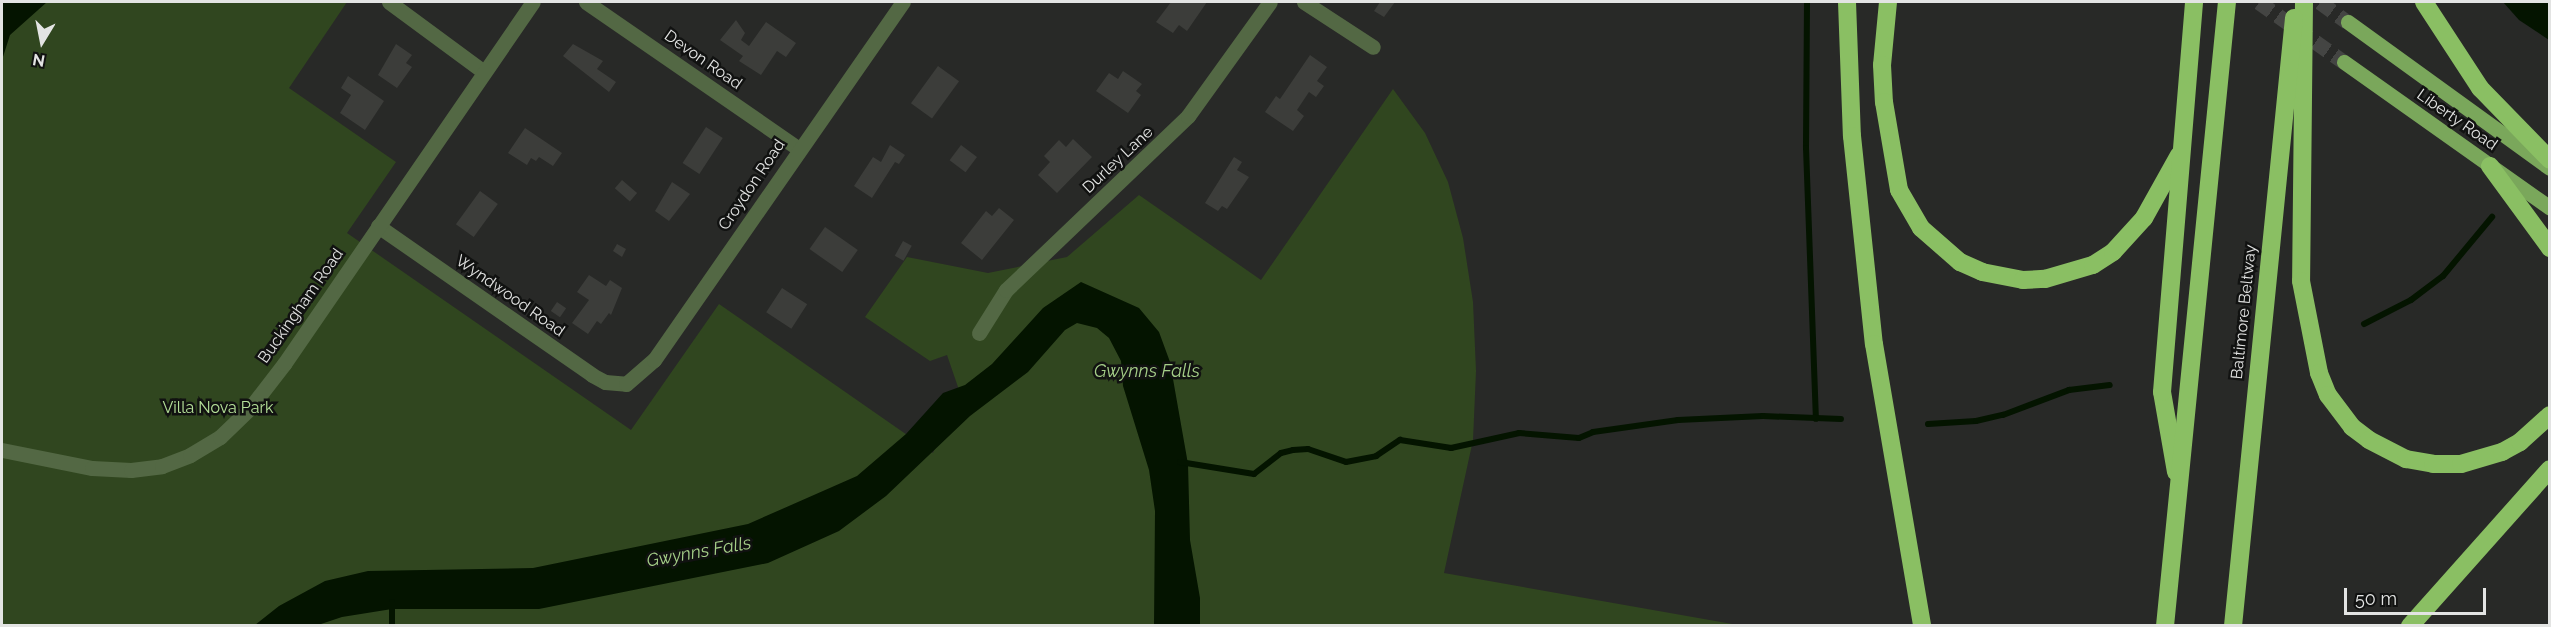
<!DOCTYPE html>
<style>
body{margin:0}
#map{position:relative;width:2551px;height:627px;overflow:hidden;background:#282927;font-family:Raleway,sans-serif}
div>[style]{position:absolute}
.green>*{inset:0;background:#30461f}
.water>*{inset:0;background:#041400}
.stream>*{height:6px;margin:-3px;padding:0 3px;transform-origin:3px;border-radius:3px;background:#041400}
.building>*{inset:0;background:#3c3d3a;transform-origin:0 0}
.primary-tunnel>*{height:15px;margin-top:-7.5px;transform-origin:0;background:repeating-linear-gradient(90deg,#444543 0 15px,transparent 0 23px)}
.minor>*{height:15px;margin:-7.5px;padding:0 7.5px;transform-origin:7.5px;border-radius:7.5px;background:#536844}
.tertiary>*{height:15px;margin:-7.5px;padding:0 7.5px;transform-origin:7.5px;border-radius:7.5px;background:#536844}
.primary>*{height:15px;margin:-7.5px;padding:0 7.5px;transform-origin:7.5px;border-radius:7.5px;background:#7aa75b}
.motorway>*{height:18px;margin:-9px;padding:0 9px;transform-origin:9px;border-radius:9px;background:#8abf63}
span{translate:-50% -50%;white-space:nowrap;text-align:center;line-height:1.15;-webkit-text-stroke:5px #111211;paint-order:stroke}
.street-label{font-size:16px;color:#e3e4e3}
.park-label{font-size:16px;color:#b5e099}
.water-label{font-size:18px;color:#a5cf88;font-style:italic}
.frame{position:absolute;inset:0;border:3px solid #e3e4e3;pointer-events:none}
.north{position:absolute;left:12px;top:12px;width:60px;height:60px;-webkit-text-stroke:4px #111211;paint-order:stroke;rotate:190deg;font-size:16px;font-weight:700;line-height:24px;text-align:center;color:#e3e4e3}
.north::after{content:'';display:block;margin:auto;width:21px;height:27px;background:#e3e4e3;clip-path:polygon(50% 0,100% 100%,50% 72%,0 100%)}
.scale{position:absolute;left:2344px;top:588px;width:142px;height:27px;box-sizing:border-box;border:3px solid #e3e4e3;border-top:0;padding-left:8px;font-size:18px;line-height:21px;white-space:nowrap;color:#e3e4e3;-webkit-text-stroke:4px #111211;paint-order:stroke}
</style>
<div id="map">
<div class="green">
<div style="clip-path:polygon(2px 2px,347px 2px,289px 88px,396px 162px,347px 233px,631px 430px,719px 304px,933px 453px,959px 390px,947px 355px,930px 361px,865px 317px,907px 257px,988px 273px,1067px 257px,1139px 195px,1261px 280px,1393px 89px,1425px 133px,1448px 182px,1463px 238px,1473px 302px,1476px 371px,1473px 440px,1444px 573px,1738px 625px,2px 625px)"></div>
</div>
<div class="water">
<div style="clip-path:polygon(2px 2px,47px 2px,10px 35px,2px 60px)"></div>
<div style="clip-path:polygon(2503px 2px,2549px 2px,2549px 40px,2519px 20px)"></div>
<div style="clip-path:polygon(1081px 282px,1139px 308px,1159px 332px,1170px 362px,1188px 464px,1190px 540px,1200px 598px,1200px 625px,1154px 625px,1155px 511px,1149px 470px,1123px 386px,1121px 361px,1109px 338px,1097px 328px,1077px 323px,1065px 330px,1028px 372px,970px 416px,886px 496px,839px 531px,768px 563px,539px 609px,392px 609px,342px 617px,318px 625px,255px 625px,279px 606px,325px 581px,368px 571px,533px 568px,748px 524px,857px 476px,906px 434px,943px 393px,965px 385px,992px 364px,1043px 308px)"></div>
</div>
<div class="stream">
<div style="left:1807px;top:2px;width:146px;rotate:90.4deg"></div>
<div style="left:1806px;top:148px;width:271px;rotate:87.9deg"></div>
<div style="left:2364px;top:324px;width:53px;rotate:-27.1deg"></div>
<div style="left:2411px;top:300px;width:40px;rotate:-37deg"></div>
<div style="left:2443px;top:276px;width:77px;rotate:-50.3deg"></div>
<div style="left:1928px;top:424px;width:48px;rotate:-3.6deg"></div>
<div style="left:1976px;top:421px;width:28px;rotate:-13deg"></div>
<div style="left:2003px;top:415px;width:71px;rotate:-20.7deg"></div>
<div style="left:2069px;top:390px;width:41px;rotate:-7deg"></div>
<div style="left:1180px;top:462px;width:75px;rotate:9.2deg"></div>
<div style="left:1254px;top:474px;width:34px;rotate:-38deg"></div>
<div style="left:1281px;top:453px;width:12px;rotate:-14deg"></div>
<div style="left:1293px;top:450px;width:15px;rotate:-4deg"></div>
<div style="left:1308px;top:449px;width:40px;rotate:18.9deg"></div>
<div style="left:1346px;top:462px;width:31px;rotate:-11deg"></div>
<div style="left:1376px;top:456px;width:29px;rotate:-34deg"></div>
<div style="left:1400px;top:440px;width:52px;rotate:8.9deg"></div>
<div style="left:1451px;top:448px;width:70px;rotate:-12.4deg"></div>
<div style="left:1519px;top:433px;width:60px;rotate:4.8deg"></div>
<div style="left:1579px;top:438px;width:15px;rotate:-23deg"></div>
<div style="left:1593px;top:432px;width:86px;rotate:-8deg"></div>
<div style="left:1678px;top:420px;width:85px;rotate:-2.7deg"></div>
<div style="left:1763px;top:416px;width:78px;rotate:2.2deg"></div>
<div style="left:392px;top:602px;width:24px;rotate:90deg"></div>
</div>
<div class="building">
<div style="clip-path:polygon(1171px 2px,1207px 2px,1187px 31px,1179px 25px,1173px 33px,1156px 22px)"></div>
<div style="clip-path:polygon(1380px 2px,1395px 2px,1384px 17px,1374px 11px)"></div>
<div style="clip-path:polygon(736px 20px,745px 33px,741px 40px,749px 46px,766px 22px,796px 43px,786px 57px,777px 51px,761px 75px,739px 61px,743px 56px,720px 40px)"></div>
<div style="clip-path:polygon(396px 44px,412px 55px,406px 63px,412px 67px,397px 88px,378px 75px)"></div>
<div style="clip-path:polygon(573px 44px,603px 61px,597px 69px,616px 82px,609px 92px,563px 56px)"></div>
<div style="clip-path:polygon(1310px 55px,1327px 67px,1317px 81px,1324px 86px,1316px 97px,1309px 92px,1297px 110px,1304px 116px,1293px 131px,1265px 112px,1276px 96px,1280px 99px)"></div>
<div style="left:938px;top:66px;width:26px;height:46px;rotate:36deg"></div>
<div style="clip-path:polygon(1123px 71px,1142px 84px,1136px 91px,1141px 95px,1128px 113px,1096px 91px,1109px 73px,1118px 79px)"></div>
<div style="clip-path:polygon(348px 76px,384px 101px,365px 130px,340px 113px,351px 95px,341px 88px)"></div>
<div style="left:706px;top:127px;width:20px;height:43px;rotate:33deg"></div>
<div style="clip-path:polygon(525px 128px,562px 153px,553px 166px,539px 157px,536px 161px,531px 158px,527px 165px,508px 153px)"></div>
<div style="clip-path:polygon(1073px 139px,1092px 157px,1057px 193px,1038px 175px,1050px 162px,1044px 156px,1059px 140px,1066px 147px)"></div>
<div style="clip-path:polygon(890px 145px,905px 155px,899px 164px,895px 162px,872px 198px,854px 186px,873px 157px,881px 162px)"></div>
<div style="left:961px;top:145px;width:20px;height:19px;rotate:37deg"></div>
<div style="clip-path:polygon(1234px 157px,1242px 162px,1237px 170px,1249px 177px,1227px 209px,1222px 206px,1218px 211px,1205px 203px)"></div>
<div style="left:622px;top:180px;width:20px;height:11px;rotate:41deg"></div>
<div style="clip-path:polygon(672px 182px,690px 194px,669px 221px,655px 211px)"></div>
<div style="left:480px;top:191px;width:22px;height:41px;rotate:36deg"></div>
<div style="clip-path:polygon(999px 208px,1014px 220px,982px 260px,961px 243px,986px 211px,992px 216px)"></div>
<div style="left:825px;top:227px;width:40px;height:27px;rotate:35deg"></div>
<div style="left:903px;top:241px;width:10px;height:17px;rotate:29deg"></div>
<div style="clip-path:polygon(617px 244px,626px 249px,622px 257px,613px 251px)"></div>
<div style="clip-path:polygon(589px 275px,606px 286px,610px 280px,622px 288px,611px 315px,609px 313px,601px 324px,597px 321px,588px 334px,572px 323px,589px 300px,577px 292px)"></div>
<div style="left:782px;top:288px;width:30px;height:29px;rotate:33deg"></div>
<div style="left:557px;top:302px;width:11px;height:11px;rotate:34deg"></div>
</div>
<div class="primary-tunnel">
<div style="left:2259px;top:2px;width:104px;rotate:35.2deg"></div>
<div style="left:2320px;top:2px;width:34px;rotate:36deg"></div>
</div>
<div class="minor">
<div style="left:389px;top:2px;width:118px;rotate:36.4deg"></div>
<div style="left:586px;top:2px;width:259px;rotate:34.6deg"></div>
<div style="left:1304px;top:2px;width:82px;rotate:33.1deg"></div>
<div style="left:378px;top:226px;width:261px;rotate:34.8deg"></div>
<div style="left:592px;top:375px;width:15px;rotate:28deg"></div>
<div style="left:605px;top:382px;width:21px;rotate:5deg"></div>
<div style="left:626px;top:384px;width:37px;rotate:-41deg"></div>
<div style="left:654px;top:360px;width:436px;rotate:-55.2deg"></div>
<div style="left:979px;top:333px;width:51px;rotate:-57.9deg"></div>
<div style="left:1006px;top:290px;width:252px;rotate:-43.7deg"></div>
<div style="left:1188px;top:116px;width:140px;rotate:-54.3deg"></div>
</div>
<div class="tertiary">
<div style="left:2px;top:450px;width:92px;rotate:11.3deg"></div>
<div style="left:92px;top:468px;width:39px;rotate:3deg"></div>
<div style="left:131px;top:470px;width:31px;rotate:-7deg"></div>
<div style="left:162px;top:466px;width:30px;rotate:-21deg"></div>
<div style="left:190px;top:455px;width:35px;rotate:-31deg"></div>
<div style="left:220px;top:437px;width:42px;rotate:-44deg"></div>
<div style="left:250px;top:408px;width:56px;rotate:-52.3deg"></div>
<div style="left:284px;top:364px;width:439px;rotate:-55.5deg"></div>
</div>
<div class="primary">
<div style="left:2348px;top:22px;width:249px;rotate:35.9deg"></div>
<div style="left:2344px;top:62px;width:252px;rotate:35.3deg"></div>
</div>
<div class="motorway">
<div style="left:1847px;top:2px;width:134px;rotate:87.9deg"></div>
<div style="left:1852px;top:136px;width:209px;rotate:84deg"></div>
<div style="left:1874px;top:344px;width:286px;rotate:80.3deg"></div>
<div style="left:1888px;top:2px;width:63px;rotate:95.4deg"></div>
<div style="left:1882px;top:65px;width:37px;rotate:87deg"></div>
<div style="left:1884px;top:102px;width:89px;rotate:80.3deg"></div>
<div style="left:1899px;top:190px;width:44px;rotate:59.9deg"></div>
<div style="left:1921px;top:228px;width:52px;rotate:41.1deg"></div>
<div style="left:1960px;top:262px;width:24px;rotate:24deg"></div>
<div style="left:1982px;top:272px;width:42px;rotate:11deg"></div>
<div style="left:2023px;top:280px;width:22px;rotate:-3deg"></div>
<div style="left:2045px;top:279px;width:50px;rotate:-16.3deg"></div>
<div style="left:2093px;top:265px;width:24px;rotate:-33deg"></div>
<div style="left:2113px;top:252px;width:46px;rotate:-47.6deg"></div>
<div style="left:2144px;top:218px;width:72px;rotate:-60.9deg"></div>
<div style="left:2304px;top:2px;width:279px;rotate:90.6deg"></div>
<div style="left:2301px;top:281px;width:94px;rotate:78.9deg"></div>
<div style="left:2319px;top:373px;width:24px;rotate:68deg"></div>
<div style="left:2328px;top:395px;width:40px;rotate:53deg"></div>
<div style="left:2352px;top:427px;width:21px;rotate:37deg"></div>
<div style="left:2369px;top:440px;width:42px;rotate:27.2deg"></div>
<div style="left:2406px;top:459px;width:27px;rotate:10deg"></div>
<div style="left:2433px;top:464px;width:28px"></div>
<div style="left:2461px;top:464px;width:43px;rotate:-16.3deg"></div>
<div style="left:2502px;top:452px;width:21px;rotate:-29deg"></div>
<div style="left:2520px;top:442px;width:40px;rotate:-42deg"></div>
<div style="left:2424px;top:2px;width:103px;rotate:56.9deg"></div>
<div style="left:2480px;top:88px;width:100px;rotate:45.8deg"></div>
<div style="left:2490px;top:166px;width:102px;rotate:53.8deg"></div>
<div style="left:2176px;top:472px;width:81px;rotate:-99.9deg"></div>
<div style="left:2162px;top:392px;width:391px;rotate:-85.3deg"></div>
<div style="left:2165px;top:626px;width:627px;rotate:-84.33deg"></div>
<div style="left:2233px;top:626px;width:611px;rotate:-84.27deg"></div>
<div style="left:2410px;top:626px;width:210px;rotate:-48.3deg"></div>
</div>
<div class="street-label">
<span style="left:703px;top:60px;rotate:35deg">Devon Road</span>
<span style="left:2457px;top:120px;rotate:35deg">Liberty Road</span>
<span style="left:1118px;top:160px;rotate:-43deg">Durley Lane</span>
<span style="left:752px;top:185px;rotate:-56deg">Croydon Road</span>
<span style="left:510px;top:296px;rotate:35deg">Wyndwood Road</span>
<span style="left:301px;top:306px;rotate:-55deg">Buckingham Road</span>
<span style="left:2244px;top:312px;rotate:-84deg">Baltimore Beltway</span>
</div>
<div class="park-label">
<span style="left:218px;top:408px">Villa Nova Park</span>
</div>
<div class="water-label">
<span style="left:1147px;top:371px">Gwynns Falls</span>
<span style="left:699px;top:552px;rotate:-10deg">Gwynns Falls</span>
</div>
<div class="frame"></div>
<div class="north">N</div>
<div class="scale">50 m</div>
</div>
